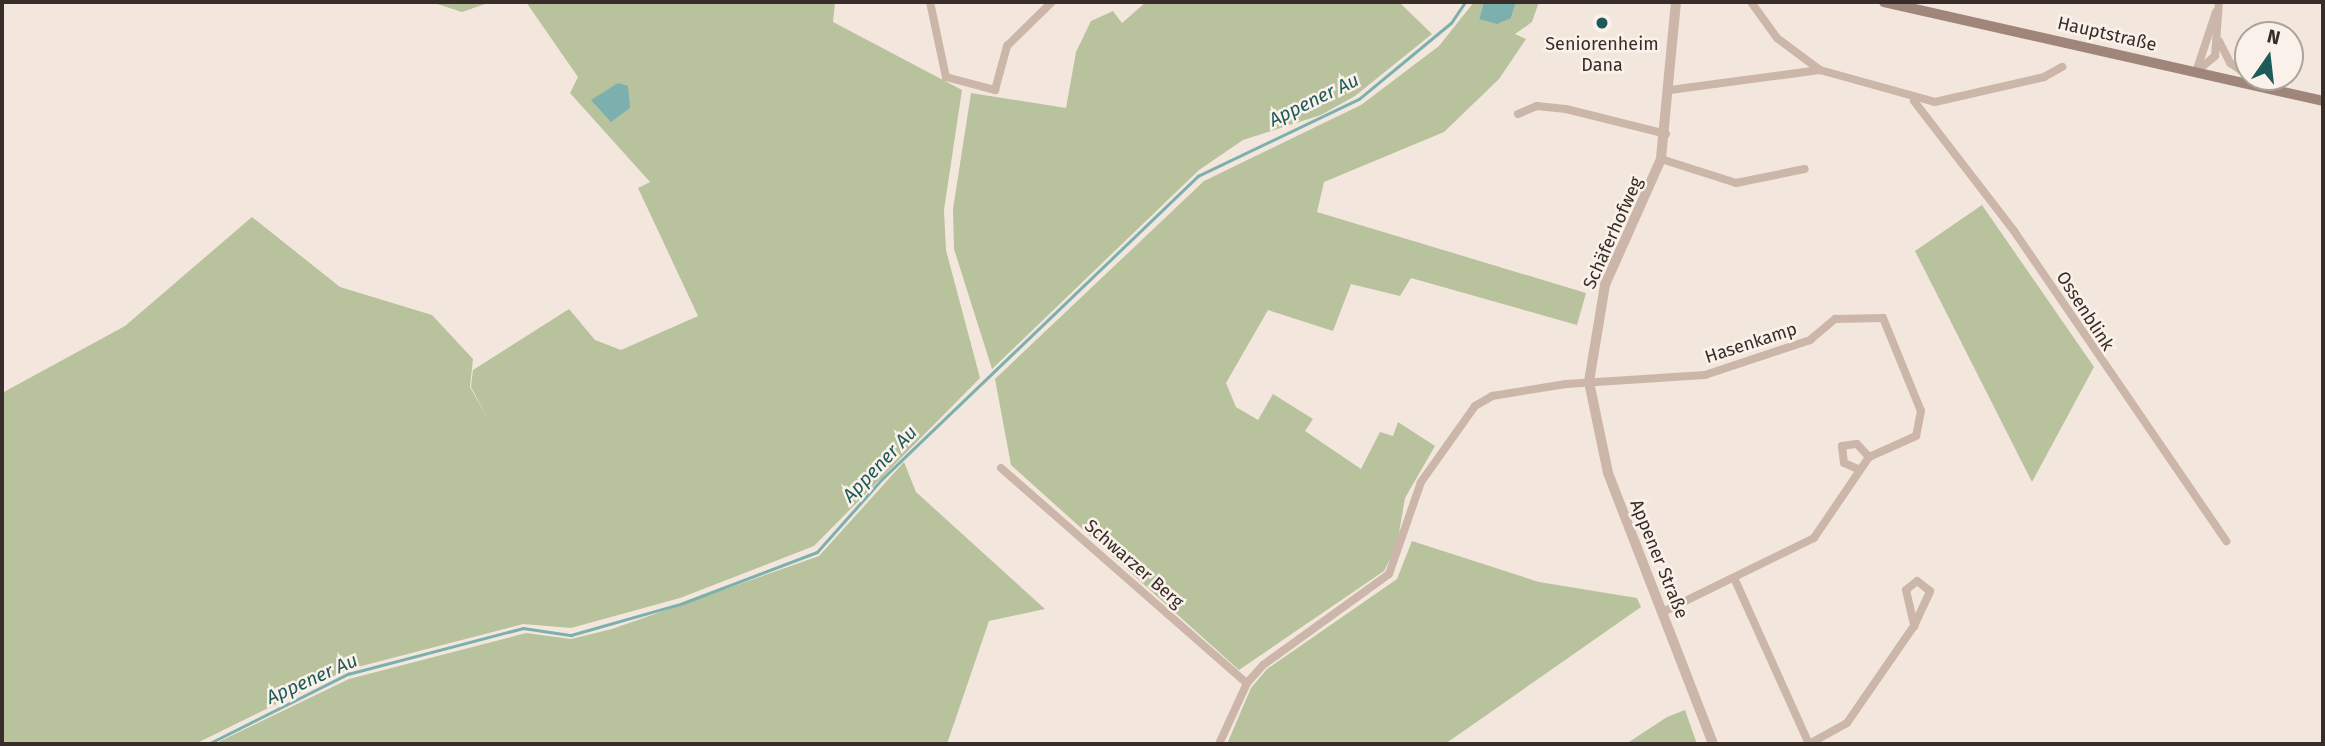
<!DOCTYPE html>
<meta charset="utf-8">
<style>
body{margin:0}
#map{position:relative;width:2325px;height:746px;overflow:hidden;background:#f3e7dd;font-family:"Fira Sans",sans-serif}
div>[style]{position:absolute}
.green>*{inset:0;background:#b8c29d}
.water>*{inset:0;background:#7cb0af}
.stream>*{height:2.5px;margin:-1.25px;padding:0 1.25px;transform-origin:1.25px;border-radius:1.25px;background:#7cb0af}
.minor>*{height:8px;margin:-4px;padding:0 4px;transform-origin:4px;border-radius:4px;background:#cbb6a9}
.tertiary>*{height:10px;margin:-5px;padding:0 5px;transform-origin:5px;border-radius:5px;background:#cbb6a9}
.secondary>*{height:10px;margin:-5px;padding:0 5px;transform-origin:5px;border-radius:5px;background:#9f857a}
.dots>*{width:19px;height:19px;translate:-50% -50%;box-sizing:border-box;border:4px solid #faf2ea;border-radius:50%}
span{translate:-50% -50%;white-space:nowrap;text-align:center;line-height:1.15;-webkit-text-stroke:5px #faf2ea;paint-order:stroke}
.street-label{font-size:18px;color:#382d29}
.poi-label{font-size:18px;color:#382d29}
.water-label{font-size:19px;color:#1e5a5a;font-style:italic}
.frame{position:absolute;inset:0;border:4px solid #382d29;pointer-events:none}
.north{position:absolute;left:2234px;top:21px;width:70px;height:70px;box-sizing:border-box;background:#faf2ea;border:2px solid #aca39d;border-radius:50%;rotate:14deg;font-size:19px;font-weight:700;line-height:28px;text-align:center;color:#382d29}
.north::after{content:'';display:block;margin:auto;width:24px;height:32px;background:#1e5a5a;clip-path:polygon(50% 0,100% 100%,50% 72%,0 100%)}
</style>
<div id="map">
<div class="green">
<div style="clip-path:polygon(431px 2px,491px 2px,462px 12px)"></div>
<div style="clip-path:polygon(526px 2px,835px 2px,833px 22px,962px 90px,944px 210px,946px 250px,980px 378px,814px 546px,680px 598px,571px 628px,523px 624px,346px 670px,195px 744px,2px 744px,2px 393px,125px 326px,252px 217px,340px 287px,432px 315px,473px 359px,470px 387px,488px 419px,471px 387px,473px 370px,569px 309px,595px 340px,621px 350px,698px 316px,638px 188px,650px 182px,570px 93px,578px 77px)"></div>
<div style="clip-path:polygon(1146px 2px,1399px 2px,1432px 34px,1355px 96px,1321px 115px,1243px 140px,1199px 170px,992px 369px,954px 249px,953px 209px,971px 93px,1066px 108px,1076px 52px,1091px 21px,1113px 11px,1122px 23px)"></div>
<div style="clip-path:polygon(1474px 2px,1484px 2px,1479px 19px,1511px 18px,1516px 2px,1539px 2px,1532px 22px,1515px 34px,1526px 39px,1499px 79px,1444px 132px,1324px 182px,1317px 212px,1586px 293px,1577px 325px,1411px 278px,1400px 296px,1351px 284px,1333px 331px,1268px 310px,1226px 383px,1236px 407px,1258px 420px,1273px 394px,1313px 419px,1305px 431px,1361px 469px,1380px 432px,1393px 436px,1398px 422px,1435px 446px,1405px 498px,1397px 545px,1384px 571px,1239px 670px,1011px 465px,995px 379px,1204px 181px,1361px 105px,1439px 46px)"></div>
<div style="clip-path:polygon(1982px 205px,2094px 367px,2032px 482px,1915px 251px)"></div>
<div style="clip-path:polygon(904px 462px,916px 492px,1045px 609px,989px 621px,947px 744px,214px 744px,349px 679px,526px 633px,571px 639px,612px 629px,819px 556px)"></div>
<div style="clip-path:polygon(1412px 541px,1539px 582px,1637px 598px,1641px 607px,1445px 744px,1227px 744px,1251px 688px,1267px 669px,1397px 579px)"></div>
<div style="clip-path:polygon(1685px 710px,1697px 744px,1626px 744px,1667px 717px)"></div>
</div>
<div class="water">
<div style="clip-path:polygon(1484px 2px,1516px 2px,1511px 18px,1497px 24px,1479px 19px)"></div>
<div style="clip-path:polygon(618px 83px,628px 86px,630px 108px,611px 122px,591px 100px)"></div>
</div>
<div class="stream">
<div style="left:208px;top:744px;width:157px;rotate:-26.6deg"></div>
<div style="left:348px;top:674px;width:181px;rotate:-14.7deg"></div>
<div style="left:523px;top:628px;width:49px;rotate:8.3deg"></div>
<div style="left:571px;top:635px;width:116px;rotate:-15.9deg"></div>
<div style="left:683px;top:603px;width:143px;rotate:-20.8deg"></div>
<div style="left:817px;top:552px;width:98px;rotate:-48.3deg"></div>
<div style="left:882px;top:479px;width:438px;rotate:-43.8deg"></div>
<div style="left:1198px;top:176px;width:178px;rotate:-25.6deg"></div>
<div style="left:1359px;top:99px;width:119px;rotate:-39.6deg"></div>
<div style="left:1451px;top:23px;width:25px;rotate:-56deg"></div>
</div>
<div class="minor">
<div style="left:930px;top:2px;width:77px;rotate:78deg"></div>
<div style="left:946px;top:77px;width:51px;rotate:14.9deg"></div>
<div style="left:995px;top:90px;width:46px;rotate:-74.7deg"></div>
<div style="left:1007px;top:46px;width:63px;rotate:-44.4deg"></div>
<div style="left:1751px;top:2px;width:44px;rotate:54.2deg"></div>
<div style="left:1777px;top:38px;width:54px;rotate:36.7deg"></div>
<div style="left:2219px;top:41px;width:25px;rotate:63deg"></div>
<div style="left:2230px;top:63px;width:22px;rotate:34deg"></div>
<div style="left:2196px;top:72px;width:25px;rotate:-40deg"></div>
<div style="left:2215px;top:56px;width:54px;rotate:-85.8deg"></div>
<div style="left:2196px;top:72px;width:63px;rotate:-71.6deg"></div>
<div style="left:1670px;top:90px;width:151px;rotate:-7.6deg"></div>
<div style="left:1820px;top:70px;width:119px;rotate:15.5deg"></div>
<div style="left:1935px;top:102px;width:112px;rotate:-12.9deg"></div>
<div style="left:2044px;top:77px;width:21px;rotate:-29deg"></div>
<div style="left:1914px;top:101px;width:164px;rotate:52.4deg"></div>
<div style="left:2014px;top:231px;width:376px;rotate:55.6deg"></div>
<div style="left:1518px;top:114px;width:21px;rotate:-23deg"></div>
<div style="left:1537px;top:106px;width:29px;rotate:6deg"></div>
<div style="left:1566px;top:109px;width:103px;rotate:14deg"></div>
<div style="left:1661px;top:159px;width:79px;rotate:17.7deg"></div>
<div style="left:1736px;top:183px;width:70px;rotate:-11.5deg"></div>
<div style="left:1001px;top:468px;width:327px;rotate:41.2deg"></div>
<div style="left:1860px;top:470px;width:17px;rotate:-156deg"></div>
<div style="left:1844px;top:463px;width:17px;rotate:-97deg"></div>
<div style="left:1842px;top:446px;width:15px;rotate:-8deg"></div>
<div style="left:1857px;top:444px;width:18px;rotate:47deg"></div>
<div style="left:1735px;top:580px;width:180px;rotate:65.7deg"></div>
<div style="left:1219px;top:744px;width:67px;rotate:-65.3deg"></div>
<div style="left:1247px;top:683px;width:24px;rotate:-48deg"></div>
<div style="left:1263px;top:665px;width:155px;rotate:-35.8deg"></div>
<div style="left:1389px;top:574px;width:97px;rotate:-70.8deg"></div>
<div style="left:1421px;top:482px;width:93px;rotate:-54.6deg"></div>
<div style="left:1475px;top:406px;width:20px;rotate:-30deg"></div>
<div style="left:1492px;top:396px;width:75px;rotate:-9.2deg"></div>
<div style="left:1566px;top:384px;width:139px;rotate:-3.7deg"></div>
<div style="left:1705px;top:375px;width:111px;rotate:-18.4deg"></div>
<div style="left:1810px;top:340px;width:33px;rotate:-40deg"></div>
<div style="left:1835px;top:319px;width:48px;rotate:-1.2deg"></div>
<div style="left:1883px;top:318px;width:100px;rotate:67.8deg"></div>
<div style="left:1921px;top:411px;width:25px;rotate:101deg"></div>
<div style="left:1916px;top:436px;width:51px;rotate:155.9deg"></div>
<div style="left:1869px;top:457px;width:98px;rotate:124.2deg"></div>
<div style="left:1814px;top:538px;width:168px;rotate:153.9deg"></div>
<div style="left:1809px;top:744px;width:43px;rotate:-28.9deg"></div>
<div style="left:1847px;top:723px;width:118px;rotate:-55.4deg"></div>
<div style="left:1914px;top:626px;width:38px;rotate:-65deg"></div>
<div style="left:1930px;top:591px;width:16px;rotate:-142deg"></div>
<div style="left:1917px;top:581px;width:14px;rotate:141deg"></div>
<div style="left:1906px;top:590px;width:37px;rotate:77deg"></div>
</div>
<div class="tertiary">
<div style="left:1676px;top:2px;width:158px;rotate:95.5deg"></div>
<div style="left:1661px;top:159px;width:138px;rotate:114deg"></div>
<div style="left:1605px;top:285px;width:98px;rotate:99.4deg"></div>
<div style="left:1589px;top:382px;width:93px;rotate:78.2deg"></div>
<div style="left:1608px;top:473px;width:291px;rotate:68.8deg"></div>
</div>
<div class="secondary">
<div style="left:1884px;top:2px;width:450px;rotate:12.7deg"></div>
</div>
<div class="dots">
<div style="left:1602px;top:23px;background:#1e5a5a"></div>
</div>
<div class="street-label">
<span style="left:2107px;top:34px;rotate:13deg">Hauptstraße</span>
<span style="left:1613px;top:233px;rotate:-66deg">Schäferhofweg</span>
<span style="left:2085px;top:311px;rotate:57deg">Ossenblink</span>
<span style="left:1751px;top:343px;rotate:-18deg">Hasenkamp</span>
<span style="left:1659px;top:559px;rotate:68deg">Appener Straße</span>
<span style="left:1134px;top:564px;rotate:41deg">Schwarzer Berg</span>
</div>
<div class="poi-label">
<span style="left:1602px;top:55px">Seniorenheim<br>Dana</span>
</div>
<div class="water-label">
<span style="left:1314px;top:100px;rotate:-26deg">Appener Au</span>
<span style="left:880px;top:464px;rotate:-46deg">Appener Au</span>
<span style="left:312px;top:679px;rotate:-24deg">Appener Au</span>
</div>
<div class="frame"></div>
<div class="north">N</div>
</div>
